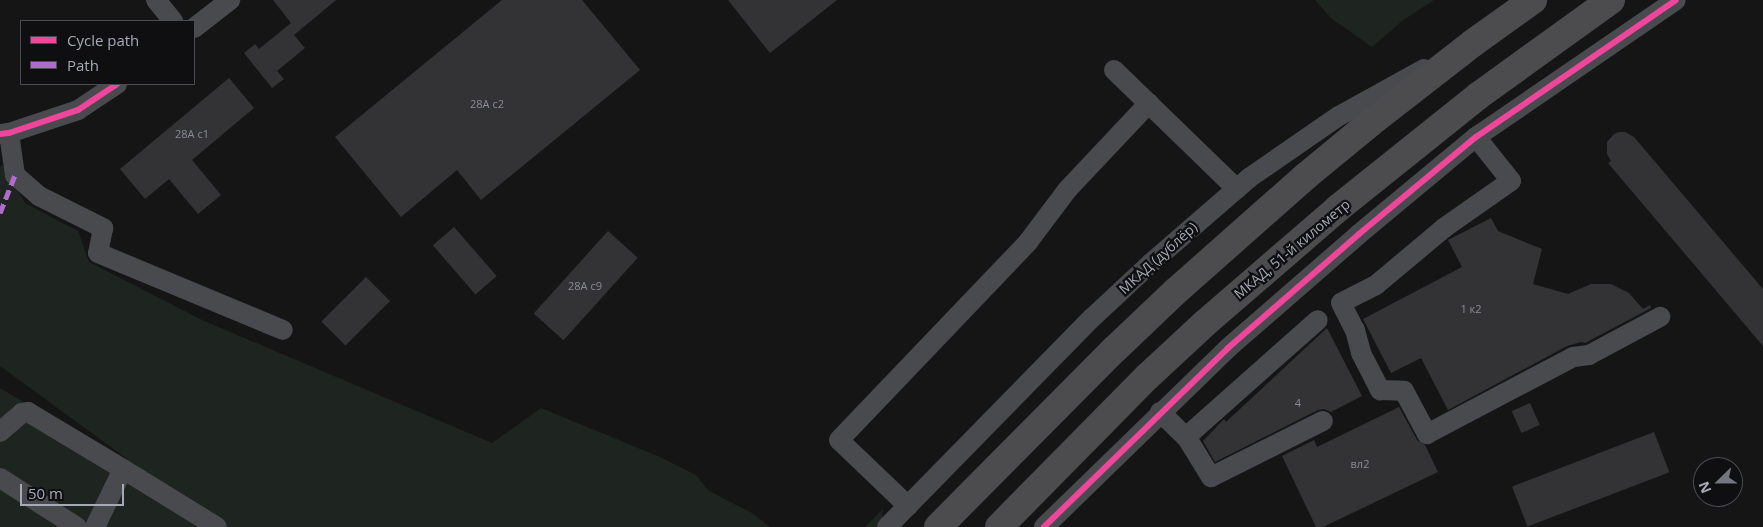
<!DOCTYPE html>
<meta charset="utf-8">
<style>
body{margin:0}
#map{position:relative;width:1763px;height:527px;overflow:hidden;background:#151515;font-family:"Open Sans",sans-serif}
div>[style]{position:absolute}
.green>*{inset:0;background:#1e241f}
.building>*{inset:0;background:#333335;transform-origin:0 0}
.minor>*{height:20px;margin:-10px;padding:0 10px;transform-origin:10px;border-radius:10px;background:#494a4e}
.highway>*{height:28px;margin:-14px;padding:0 14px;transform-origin:14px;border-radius:14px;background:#4c4c4f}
.quiet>*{height:5px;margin-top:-2.5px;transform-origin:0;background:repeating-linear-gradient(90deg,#b06ccc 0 10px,transparent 0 15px)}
.cycleway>*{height:6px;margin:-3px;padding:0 3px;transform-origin:3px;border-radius:3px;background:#ed469a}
span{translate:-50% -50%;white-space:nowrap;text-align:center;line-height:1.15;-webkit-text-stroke:4.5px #0f0f11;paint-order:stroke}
.number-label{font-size:11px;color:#898c96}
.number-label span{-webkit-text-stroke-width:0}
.street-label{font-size:14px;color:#a6aab6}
.legend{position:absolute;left:20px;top:20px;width:175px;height:65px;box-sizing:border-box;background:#0f0f11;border:1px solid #4b4d53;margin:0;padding:6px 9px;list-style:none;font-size:15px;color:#a6aab6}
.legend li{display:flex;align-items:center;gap:10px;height:25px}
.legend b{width:25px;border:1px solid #4b4d53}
.north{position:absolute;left:1693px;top:457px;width:50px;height:50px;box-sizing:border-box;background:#0f0f11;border:1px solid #4b4d53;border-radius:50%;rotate:248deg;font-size:14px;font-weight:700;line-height:20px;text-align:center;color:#a6aab6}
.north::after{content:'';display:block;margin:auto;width:18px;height:22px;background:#73767e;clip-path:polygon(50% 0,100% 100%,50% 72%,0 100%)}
.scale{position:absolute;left:20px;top:484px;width:104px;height:22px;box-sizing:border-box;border:2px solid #a6aab6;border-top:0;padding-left:6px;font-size:15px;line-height:18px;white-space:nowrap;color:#a6aab6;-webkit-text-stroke:4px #0f0f11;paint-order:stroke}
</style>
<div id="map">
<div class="green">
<div style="clip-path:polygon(1315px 0,1434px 0,1402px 21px,1372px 47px,1332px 19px)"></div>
<div style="clip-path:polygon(2px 164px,25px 203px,78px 231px,89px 262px,202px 320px,492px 443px,541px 408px,660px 457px,696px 475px,709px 491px,752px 513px,770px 527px,0 527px,0 388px,156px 480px,0 366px,0 167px)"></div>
<div style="clip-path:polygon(883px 509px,882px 525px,880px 527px,865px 527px)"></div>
</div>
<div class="building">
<div style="clip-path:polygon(273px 0,336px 0,294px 35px,305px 48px,277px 71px,284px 79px,272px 88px,244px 53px,255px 44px,259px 49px,291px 23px)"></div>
<div style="clip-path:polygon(502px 0,582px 0,640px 70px,481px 200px,457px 170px,401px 217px,335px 137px)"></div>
<div style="clip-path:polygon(728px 0,837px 0,770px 53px)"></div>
<div style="clip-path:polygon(229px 78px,254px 108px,192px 160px,221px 195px,198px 214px,169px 179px,145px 199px,120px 169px)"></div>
<div style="clip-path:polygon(1619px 132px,1625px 132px,1634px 137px,1763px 289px,1763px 346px,1608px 163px,1611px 161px,1607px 154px,1607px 142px,1614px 134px)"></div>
<div style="clip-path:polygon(1491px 218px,1498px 231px,1542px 249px,1533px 284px,1568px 294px,1591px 284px,1611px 284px,1629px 293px,1643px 309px,1650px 305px,1651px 308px,1585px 343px,1581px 342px,1567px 346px,1448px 410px,1421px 358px,1391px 373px,1363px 319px,1462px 267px,1448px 240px)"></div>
<div style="left:454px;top:227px;width:65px;height:28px;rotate:49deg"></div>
<div style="left:608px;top:231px;width:40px;height:111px;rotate:42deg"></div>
<div style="left:366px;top:277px;width:34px;height:63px;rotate:45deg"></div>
<div style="clip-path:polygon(1327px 328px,1362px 396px,1331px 412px,1324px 409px,1318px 410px,1215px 462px,1203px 441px,1224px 419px,1226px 422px)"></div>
<div style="left:1530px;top:403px;width:24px;height:20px;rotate:66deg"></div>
<div style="clip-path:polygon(1399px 407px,1417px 440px,1425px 445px,1438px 472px,1323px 527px,1316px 527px,1282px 456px,1314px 440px,1317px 447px)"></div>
<div style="left:1654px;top:432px;width:43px;height:152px;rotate:69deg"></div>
</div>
<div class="minor">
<div style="left:156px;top:0;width:27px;rotate:51deg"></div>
<div style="left:194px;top:28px;width:46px;rotate:-37.9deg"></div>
<div style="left:1114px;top:70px;width:171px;rotate:44.1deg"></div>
<div style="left:9px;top:133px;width:42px;rotate:81.9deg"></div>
<div style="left:15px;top:175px;width:32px;rotate:41deg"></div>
<div style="left:39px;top:196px;width:72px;rotate:26.6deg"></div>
<div style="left:103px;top:228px;width:25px;rotate:101deg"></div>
<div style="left:98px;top:253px;width:200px;rotate:22.6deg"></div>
<div style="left:0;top:134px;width:9px;rotate:-6deg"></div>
<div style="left:9px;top:133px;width:73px;rotate:-18.4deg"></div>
<div style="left:78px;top:110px;width:47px;rotate:-33.7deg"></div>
<div style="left:1476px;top:137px;width:56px;rotate:51.5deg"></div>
<div style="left:1511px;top:181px;width:82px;rotate:145deg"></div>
<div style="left:1444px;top:228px;width:89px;rotate:140deg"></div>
<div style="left:1376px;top:285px;width:39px;rotate:153deg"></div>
<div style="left:1341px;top:303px;width:30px;rotate:63deg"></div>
<div style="left:1355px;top:330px;width:24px;rotate:75deg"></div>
<div style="left:1361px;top:353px;width:42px;rotate:62.8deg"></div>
<div style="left:1380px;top:390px;width:24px;rotate:2deg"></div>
<div style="left:1404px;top:391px;width:49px;rotate:61.9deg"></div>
<div style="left:1427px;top:434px;width:165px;rotate:-27.8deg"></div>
<div style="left:1573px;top:357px;width:16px;rotate:-7deg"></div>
<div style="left:1589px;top:355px;width:81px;rotate:-28.2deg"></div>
<div style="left:1160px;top:412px;width:37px;rotate:44deg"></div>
<div style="left:1187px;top:438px;width:46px;rotate:58.4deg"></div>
<div style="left:1211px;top:477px;width:125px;rotate:-26.6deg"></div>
<div style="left:0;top:432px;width:29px;rotate:-41deg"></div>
<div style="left:22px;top:413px;width:6px;rotate:-9deg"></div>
<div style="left:28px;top:412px;width:111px;rotate:31deg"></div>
<div style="left:1186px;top:437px;width:176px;rotate:-41.6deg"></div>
<div style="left:0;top:478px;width:91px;rotate:32.5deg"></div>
<div style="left:908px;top:506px;width:95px;rotate:-136.3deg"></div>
<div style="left:839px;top:440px;width:274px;rotate:-46.3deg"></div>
<div style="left:1028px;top:242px;width:66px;rotate:-53deg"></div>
<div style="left:1068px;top:189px;width:118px;rotate:-46.7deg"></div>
<div style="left:95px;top:527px;width:64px;rotate:-64.2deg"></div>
<div style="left:123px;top:469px;width:110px;rotate:31.7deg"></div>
<div style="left:887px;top:527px;width:293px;rotate:-45.6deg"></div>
<div style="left:1092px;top:318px;width:81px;rotate:-43deg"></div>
<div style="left:1151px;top:263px;width:130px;rotate:-40.9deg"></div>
<div style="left:1249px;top:178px;width:109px;rotate:-34.6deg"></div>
<div style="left:1339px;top:116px;width:97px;rotate:-28.9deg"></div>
<div style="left:1044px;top:527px;width:257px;rotate:-44.2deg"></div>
<div style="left:1228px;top:348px;width:174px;rotate:-41deg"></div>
<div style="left:1359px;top:234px;width:152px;rotate:-39.7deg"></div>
<div style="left:1476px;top:137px;width:242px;rotate:-34.4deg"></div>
</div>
<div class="highway">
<div style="left:938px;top:527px;width:251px;rotate:-45.2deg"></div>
<div style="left:1115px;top:349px;width:84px;rotate:-43.6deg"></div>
<div style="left:1176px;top:291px;width:174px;rotate:-41.5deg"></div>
<div style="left:1306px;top:176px;width:82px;rotate:-39.5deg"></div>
<div style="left:1369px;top:124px;width:132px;rotate:-37.9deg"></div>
<div style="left:1473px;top:43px;width:74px;rotate:-35.6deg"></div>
<div style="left:999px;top:527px;width:211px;rotate:-45.4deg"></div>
<div style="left:1147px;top:377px;width:78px;rotate:-42.9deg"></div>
<div style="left:1204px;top:324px;width:176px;rotate:-40.8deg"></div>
<div style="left:1337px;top:209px;width:181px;rotate:-38.7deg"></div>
<div style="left:1478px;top:96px;width:164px;rotate:-35.8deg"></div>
</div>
<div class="quiet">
<div style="left:0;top:213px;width:41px;rotate:-68.5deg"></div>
</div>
<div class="cycleway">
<div style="left:0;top:134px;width:9px;rotate:-6deg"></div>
<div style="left:9px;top:133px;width:73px;rotate:-18.4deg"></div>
<div style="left:78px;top:110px;width:47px;rotate:-33.7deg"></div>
<div style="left:1044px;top:527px;width:257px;rotate:-44.2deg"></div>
<div style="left:1228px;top:348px;width:174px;rotate:-41deg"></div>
<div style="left:1359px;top:234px;width:152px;rotate:-39.7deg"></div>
<div style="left:1476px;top:137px;width:242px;rotate:-34.4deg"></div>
</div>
<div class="number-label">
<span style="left:487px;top:104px">28А с2</span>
<span style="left:192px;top:134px">28А с1</span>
<span style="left:585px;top:286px">28А с9</span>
<span style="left:1471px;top:309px">1 к2</span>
<span style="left:1298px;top:403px">4</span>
<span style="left:1360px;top:464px">вл2</span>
</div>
<div class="street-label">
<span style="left:1292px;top:249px;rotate:-40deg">МКАД, 51-й километр</span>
<span style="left:1158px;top:258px;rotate:-42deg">МКАД (дублёр)</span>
</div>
<ul class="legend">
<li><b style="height:6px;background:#ed469a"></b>Cycle path</li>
<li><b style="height:6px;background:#b06ccc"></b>Path</li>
</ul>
<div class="north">N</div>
<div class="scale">50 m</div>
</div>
